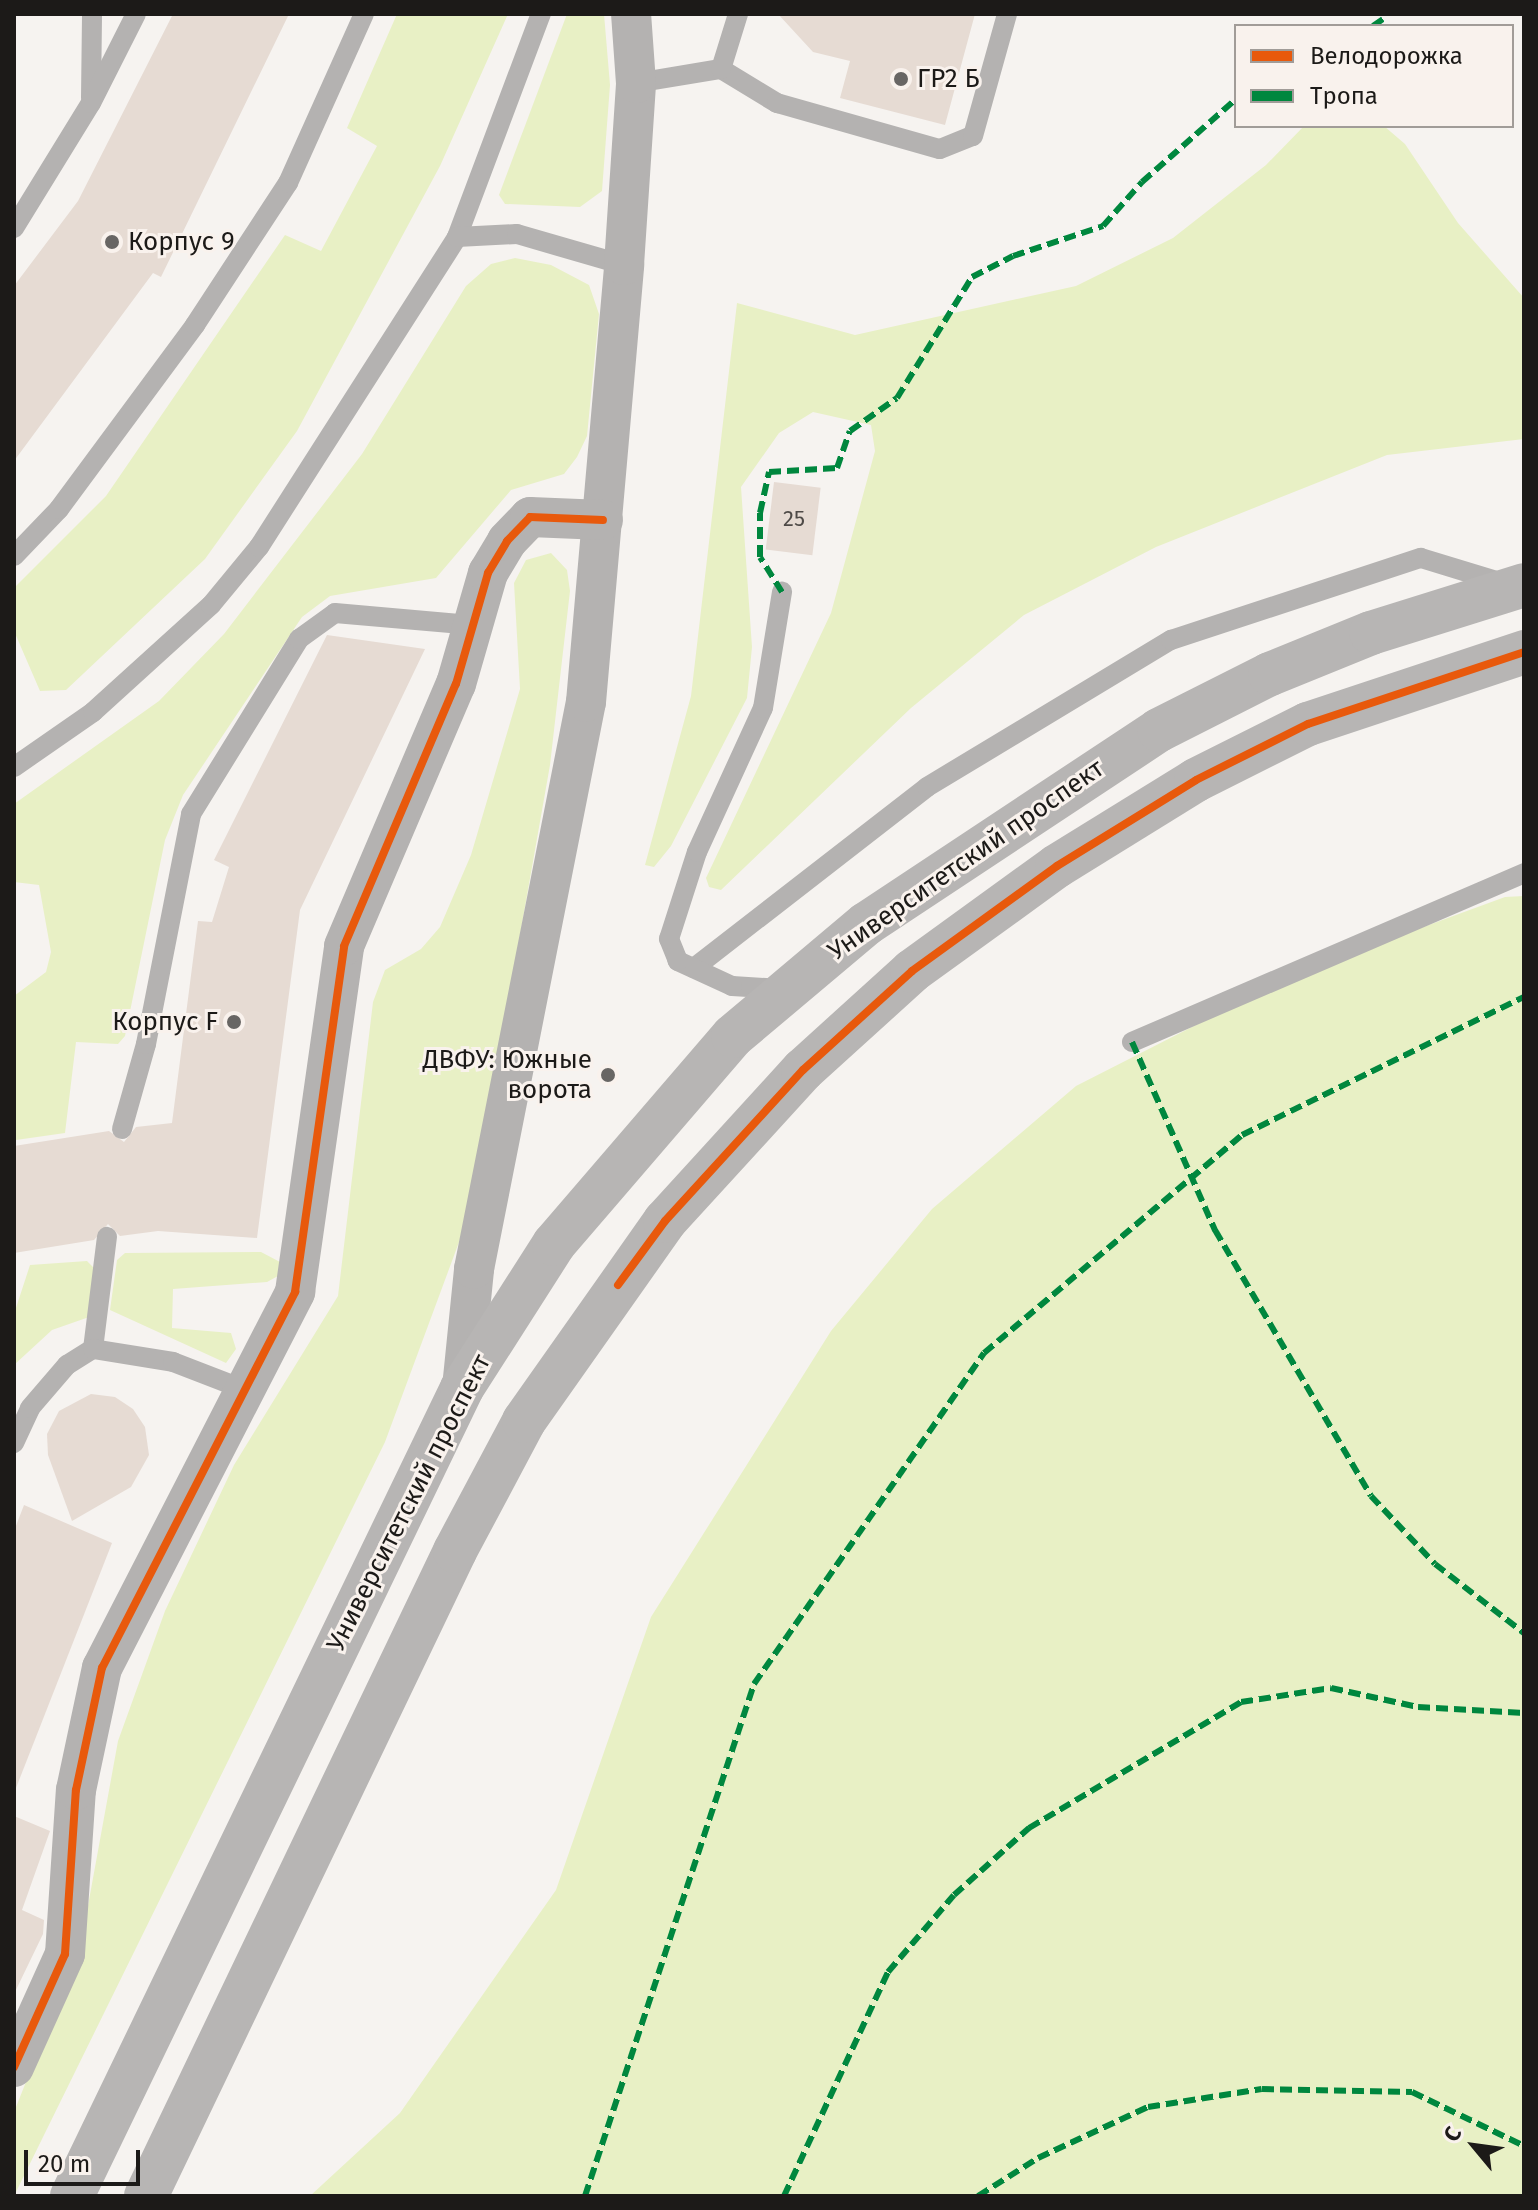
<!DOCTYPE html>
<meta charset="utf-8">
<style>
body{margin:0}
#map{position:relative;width:1538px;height:2210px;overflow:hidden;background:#f6f3f0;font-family:"Fira Sans",sans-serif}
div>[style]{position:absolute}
.green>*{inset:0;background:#e8f0c5}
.building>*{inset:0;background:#e6dbd3;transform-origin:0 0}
.service>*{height:20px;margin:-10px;padding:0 10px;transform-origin:10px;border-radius:10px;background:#b4b2b1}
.minor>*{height:40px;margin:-20px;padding:0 20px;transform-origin:20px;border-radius:20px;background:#b4b2b1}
.primary>*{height:44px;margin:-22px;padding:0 22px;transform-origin:22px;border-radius:22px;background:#b7b5b4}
.quiet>*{height:6px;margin-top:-3px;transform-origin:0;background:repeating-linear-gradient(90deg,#00873e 0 12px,transparent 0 18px)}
.cycleway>*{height:8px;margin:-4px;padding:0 4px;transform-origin:4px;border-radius:4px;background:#e8590c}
.dots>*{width:22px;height:22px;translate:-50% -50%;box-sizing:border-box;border:4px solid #f9f2ed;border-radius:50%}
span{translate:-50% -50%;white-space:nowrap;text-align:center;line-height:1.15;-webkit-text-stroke:6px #f9f2ed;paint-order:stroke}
.number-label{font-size:22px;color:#4e4a47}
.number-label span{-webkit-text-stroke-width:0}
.poi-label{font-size:26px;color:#1c1a18}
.left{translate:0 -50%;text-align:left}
.right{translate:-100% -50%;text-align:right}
.street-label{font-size:26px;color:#1c1a18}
.frame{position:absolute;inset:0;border:16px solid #1c1a18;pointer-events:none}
.legend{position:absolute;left:1234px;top:24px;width:280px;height:104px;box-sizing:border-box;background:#f9f2ed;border:2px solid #a19c98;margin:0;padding:10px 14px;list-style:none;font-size:24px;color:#1c1a18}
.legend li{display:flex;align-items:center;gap:16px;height:40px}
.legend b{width:40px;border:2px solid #a19c98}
.north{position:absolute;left:1434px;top:2106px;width:80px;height:80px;-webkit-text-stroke:6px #f9f2ed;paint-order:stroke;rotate:299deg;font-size:22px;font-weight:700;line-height:32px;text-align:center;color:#1c1a18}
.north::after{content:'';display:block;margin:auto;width:28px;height:36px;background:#1c1a18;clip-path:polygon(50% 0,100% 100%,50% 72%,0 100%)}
.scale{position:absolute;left:24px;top:2150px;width:116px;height:36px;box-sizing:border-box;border:4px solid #1c1a18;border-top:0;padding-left:10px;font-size:24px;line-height:28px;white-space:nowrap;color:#1c1a18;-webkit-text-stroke:6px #f9f2ed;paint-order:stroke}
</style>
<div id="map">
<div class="green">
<div style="clip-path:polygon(397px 14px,508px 14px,440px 166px,297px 431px,205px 559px,66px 690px,40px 691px,14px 631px,14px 588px,106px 496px,285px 235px,321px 251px,377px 146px,347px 128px)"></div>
<div style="clip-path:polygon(567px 14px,604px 14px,610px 85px,602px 191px,580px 207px,505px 204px,499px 195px)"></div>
<div style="clip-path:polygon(1304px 126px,1384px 126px,1405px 144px,1458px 223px,1524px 298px,1524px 439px,1387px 455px,1156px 547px,1024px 615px,911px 708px,721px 890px,709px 887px,706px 878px,831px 613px,875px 451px,871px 425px,813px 412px,779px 433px,741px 487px,752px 647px,747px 698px,671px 846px,654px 867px,645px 865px,691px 696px,737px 303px,855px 335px,1076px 286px,1173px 238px,1266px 165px)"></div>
<div style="clip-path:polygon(515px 258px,551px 265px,589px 285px,599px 314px,587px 436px,577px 457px,564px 474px,511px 490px,436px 578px,330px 596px,302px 617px,183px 795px,165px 840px,125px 1036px,118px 1044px,76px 1042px,65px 1133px,16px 1140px,14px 996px,46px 972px,51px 952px,39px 885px,14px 882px,14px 804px,159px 701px,224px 634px,362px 454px,466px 286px,491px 264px)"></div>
<div style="clip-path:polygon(551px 553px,567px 570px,570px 591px,550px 765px,472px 1207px,385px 1442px,14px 2196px,14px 2112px,81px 1944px,118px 1741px,165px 1611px,234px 1465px,338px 1296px,373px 1002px,385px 970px,421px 949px,440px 927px,471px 855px,520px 689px,514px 583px,526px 560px)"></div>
<div style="clip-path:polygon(1524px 896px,1524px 2196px,310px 2196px,400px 2113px,556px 1890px,651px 1617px,831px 1331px,932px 1209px,1076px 1086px,1298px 973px,1505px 897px)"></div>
<div style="clip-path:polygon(261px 1252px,280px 1262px,278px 1276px,267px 1282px,173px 1289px,172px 1328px,231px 1333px,236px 1349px,226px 1363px,110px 1310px,117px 1260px,125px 1253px)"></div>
<div style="clip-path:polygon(87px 1261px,97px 1271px,92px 1316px,52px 1330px,14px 1365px,14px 1314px,30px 1265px)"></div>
</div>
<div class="building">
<div style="clip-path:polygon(173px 14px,289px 14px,161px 277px,153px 273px,14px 461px,14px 286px,78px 201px)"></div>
<div style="clip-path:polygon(778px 14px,975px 14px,945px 125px,840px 98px,850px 61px,813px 52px)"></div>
<div style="left:774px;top:482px;width:47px;height:68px;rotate:7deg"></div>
<div style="clip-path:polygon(327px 635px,425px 649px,300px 910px,257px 1238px,158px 1231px,120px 1236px,108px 1224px,94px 1240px,14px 1253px,14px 1146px,109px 1131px,124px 1142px,136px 1127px,172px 1123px,198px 921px,212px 922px,229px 867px,214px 860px)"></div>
<div style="clip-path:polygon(91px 1394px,115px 1397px,133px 1409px,145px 1427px,149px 1455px,131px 1487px,72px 1521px,48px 1455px,47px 1434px,59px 1411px)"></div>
<div style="clip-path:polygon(24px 1505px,112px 1543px,16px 1788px,14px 1531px)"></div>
<div style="clip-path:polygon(14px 1816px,50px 1831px,22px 1910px,44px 1920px,43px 1934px,14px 1994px)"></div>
</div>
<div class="service">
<div style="left:721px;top:69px;width:66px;rotate:31.3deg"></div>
<div style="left:777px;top:103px;width:169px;rotate:15.8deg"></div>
<div style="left:940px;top:149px;width:35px;rotate:-22deg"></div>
<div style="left:973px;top:136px;width:127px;rotate:-74.4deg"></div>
<div style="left:636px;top:83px;width:86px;rotate:-9.4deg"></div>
<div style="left:721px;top:69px;width:58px;rotate:-72.8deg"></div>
<div style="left:91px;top:98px;width:84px;rotate:-89.3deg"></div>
<div style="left:14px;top:228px;width:147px;rotate:-58.4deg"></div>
<div style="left:91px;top:103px;width:100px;rotate:-63.2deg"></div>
<div style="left:457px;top:237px;width:238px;rotate:-69.4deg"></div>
<div style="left:14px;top:556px;width:65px;rotate:-46.2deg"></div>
<div style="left:59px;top:509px;width:229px;rotate:-53.5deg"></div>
<div style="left:195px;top:325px;width:170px;rotate:-56.8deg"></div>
<div style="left:288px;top:183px;width:185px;rotate:-65.8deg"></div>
<div style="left:14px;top:767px;width:96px;rotate:-34.8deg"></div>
<div style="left:93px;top:712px;width:159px;rotate:-42.2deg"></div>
<div style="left:211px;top:605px;width:75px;rotate:-50.4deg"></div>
<div style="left:259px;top:547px;width:368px;rotate:-57.4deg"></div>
<div style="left:457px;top:237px;width:60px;rotate:-2.9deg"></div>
<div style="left:517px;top:234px;width:111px;rotate:16.2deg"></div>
<div style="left:694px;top:968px;width:295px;rotate:-37.8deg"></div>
<div style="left:927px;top:787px;width:285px;rotate:-31.1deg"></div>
<div style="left:1171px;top:640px;width:263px;rotate:-18.2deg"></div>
<div style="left:1421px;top:558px;width:86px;rotate:17deg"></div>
<div style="left:782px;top:989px;width:50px;rotate:-176.6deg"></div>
<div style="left:732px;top:986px;width:60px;rotate:-155.2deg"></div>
<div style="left:678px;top:961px;width:24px;rotate:-112deg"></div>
<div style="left:669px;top:939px;width:91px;rotate:-72.2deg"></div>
<div style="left:697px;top:852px;width:158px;rotate:-65.4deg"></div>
<div style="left:763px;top:708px;width:118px;rotate:-80.7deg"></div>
<div style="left:1132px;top:1042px;width:427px;rotate:-23.3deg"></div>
<div style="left:122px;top:1129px;width:88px;rotate:-74.2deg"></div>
<div style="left:146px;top:1044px;width:234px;rotate:-78.9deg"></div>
<div style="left:191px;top:814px;width:206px;rotate:-58.3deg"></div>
<div style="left:299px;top:639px;width:44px;rotate:-35.8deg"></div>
<div style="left:335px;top:613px;width:139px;rotate:5deg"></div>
<div style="left:93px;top:1349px;width:113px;rotate:-82.9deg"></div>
<div style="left:14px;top:1443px;width:38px;rotate:-65deg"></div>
<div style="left:30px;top:1408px;width:57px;rotate:-49.3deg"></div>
<div style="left:67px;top:1365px;width:31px;rotate:-32deg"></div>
<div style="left:93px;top:1349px;width:81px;rotate:9.2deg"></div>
<div style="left:173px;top:1362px;width:75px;rotate:21.1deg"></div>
</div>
<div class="minor">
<div style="left:462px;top:1388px;width:120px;rotate:-84.2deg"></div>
<div style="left:474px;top:1269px;width:578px;rotate:-78.83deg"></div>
<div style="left:586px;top:702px;width:439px;rotate:-85deg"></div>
<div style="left:624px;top:265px;width:182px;rotate:-86.2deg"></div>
<div style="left:636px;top:83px;width:69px;rotate:-94.1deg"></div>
<div style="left:14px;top:2067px;width:124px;rotate:-65.7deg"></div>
<div style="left:65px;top:1954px;width:164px;rotate:-86.2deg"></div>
<div style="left:76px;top:1790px;width:125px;rotate:-78deg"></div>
<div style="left:102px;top:1668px;width:423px;rotate:-62.8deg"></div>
<div style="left:295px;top:1292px;width:349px;rotate:-81.9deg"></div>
<div style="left:344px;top:946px;width:285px;rotate:-66.9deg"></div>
<div style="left:456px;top:684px;width:116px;rotate:-73.9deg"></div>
<div style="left:488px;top:573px;width:37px;rotate:-59deg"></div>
<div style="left:507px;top:541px;width:33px;rotate:-46deg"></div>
<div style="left:530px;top:517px;width:73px;rotate:2.4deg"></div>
</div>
<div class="primary">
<div style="left:72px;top:2196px;width:897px;rotate:-64.23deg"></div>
<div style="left:462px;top:1388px;width:171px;rotate:-57.4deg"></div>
<div style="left:554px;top:1244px;width:274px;rotate:-49.3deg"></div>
<div style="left:733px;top:1036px;width:174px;rotate:-40.1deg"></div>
<div style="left:866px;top:924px;width:351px;rotate:-33.5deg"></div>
<div style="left:1159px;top:730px;width:124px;rotate:-26.8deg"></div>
<div style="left:1270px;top:674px;width:109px;rotate:-22.1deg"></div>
<div style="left:1371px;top:633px;width:160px;rotate:-17.4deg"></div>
<div style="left:146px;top:2196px;width:715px;rotate:-64.4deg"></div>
<div style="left:455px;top:1551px;width:147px;rotate:-62deg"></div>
<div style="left:524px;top:1421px;width:245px;rotate:-54.8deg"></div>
<div style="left:665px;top:1221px;width:205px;rotate:-47.6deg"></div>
<div style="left:803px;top:1070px;width:147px;rotate:-42.2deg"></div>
<div style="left:912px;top:971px;width:179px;rotate:-35.9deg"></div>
<div style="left:1057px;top:866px;width:163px;rotate:-31.7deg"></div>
<div style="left:1196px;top:780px;width:125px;rotate:-26.6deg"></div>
<div style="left:1308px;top:724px;width:228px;rotate:-18.4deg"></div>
</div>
<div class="quiet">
<div style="left:1373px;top:26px;width:12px;rotate:-35deg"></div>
<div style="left:782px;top:592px;width:41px;rotate:-122.2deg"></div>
<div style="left:760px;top:557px;width:44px;rotate:-90deg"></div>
<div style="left:760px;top:513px;width:42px;rotate:-77.6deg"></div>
<div style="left:769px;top:472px;width:68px;rotate:-3.4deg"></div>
<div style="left:837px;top:468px;width:39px;rotate:-71deg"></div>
<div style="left:850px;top:431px;width:57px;rotate:-35.1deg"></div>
<div style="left:897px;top:398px;width:142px;rotate:-58.2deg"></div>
<div style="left:972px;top:277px;width:46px;rotate:-27.1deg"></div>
<div style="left:1013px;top:256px;width:95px;rotate:-18.4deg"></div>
<div style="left:1103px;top:226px;width:59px;rotate:-48.4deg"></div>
<div style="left:1142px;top:182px;width:125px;rotate:-41.4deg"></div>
<div style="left:1132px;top:1042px;width:206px;rotate:66.2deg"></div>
<div style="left:1215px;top:1230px;width:308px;rotate:59.6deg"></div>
<div style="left:1371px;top:1496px;width:93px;rotate:46.7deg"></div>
<div style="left:1435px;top:1564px;width:113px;rotate:37.8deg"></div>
<div style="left:585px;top:2196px;width:539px;rotate:-71.73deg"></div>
<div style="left:754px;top:1684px;width:403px;rotate:-55.2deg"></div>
<div style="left:984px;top:1353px;width:338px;rotate:-40.2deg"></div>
<div style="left:1242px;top:1135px;width:314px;rotate:-26.1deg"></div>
<div style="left:784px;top:2196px;width:247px;rotate:-65.1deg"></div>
<div style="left:888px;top:1972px;width:101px;rotate:-49.4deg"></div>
<div style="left:954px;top:1895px;width:101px;rotate:-41.8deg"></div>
<div style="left:1029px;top:1828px;width:247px;rotate:-30.7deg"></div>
<div style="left:1241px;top:1702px;width:91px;rotate:-8.8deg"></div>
<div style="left:1331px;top:1688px;width:89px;rotate:12.3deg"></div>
<div style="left:1418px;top:1707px;width:106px;rotate:3.2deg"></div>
<div style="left:978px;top:2196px;width:71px;rotate:-32.3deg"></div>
<div style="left:1038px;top:2158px;width:121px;rotate:-24.9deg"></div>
<div style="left:1148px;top:2107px;width:115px;rotate:-9deg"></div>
<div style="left:1262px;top:2089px;width:150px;rotate:1.1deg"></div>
<div style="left:1412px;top:2092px;width:124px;rotate:25.7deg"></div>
</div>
<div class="cycleway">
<div style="left:618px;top:1285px;width:79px;rotate:-53.7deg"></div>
<div style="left:665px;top:1221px;width:205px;rotate:-47.6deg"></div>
<div style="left:803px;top:1070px;width:147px;rotate:-42.2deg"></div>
<div style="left:912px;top:971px;width:179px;rotate:-35.9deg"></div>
<div style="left:1057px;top:866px;width:163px;rotate:-31.7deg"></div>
<div style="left:1196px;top:780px;width:125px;rotate:-26.6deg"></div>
<div style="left:1308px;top:724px;width:228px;rotate:-18.4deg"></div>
<div style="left:14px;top:2067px;width:124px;rotate:-65.7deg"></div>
<div style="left:65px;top:1954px;width:164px;rotate:-86.2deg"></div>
<div style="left:76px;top:1790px;width:125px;rotate:-78deg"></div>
<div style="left:102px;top:1668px;width:423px;rotate:-62.8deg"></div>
<div style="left:295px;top:1292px;width:349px;rotate:-81.9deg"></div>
<div style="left:344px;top:946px;width:285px;rotate:-66.9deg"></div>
<div style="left:456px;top:684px;width:116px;rotate:-73.9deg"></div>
<div style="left:488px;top:573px;width:37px;rotate:-59deg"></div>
<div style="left:507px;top:541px;width:33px;rotate:-46deg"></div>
<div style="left:530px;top:517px;width:73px;rotate:2.4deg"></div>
</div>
<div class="dots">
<div style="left:901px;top:79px;background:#686664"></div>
<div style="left:112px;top:242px;background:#686664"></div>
<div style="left:234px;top:1022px;background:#686664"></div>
<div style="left:608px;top:1075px;background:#686664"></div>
</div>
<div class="number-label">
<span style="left:794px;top:519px">25</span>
</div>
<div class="poi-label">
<span class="left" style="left:917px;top:79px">ГР2 Б</span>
<span class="left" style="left:128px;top:242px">Корпус 9</span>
<span class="right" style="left:218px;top:1022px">Корпус F</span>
<span class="right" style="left:592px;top:1075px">ДВФУ: Южные<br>ворота</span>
</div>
<div class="street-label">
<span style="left:966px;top:860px;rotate:-35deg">Университетский проспект</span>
<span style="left:409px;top:1503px;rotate:-63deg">Университетский проспект</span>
</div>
<div class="frame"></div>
<ul class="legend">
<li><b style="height:10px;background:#e8590c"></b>Велодорожка</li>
<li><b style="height:10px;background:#00873e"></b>Тропа</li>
</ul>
<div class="north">С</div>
<div class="scale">20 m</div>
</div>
